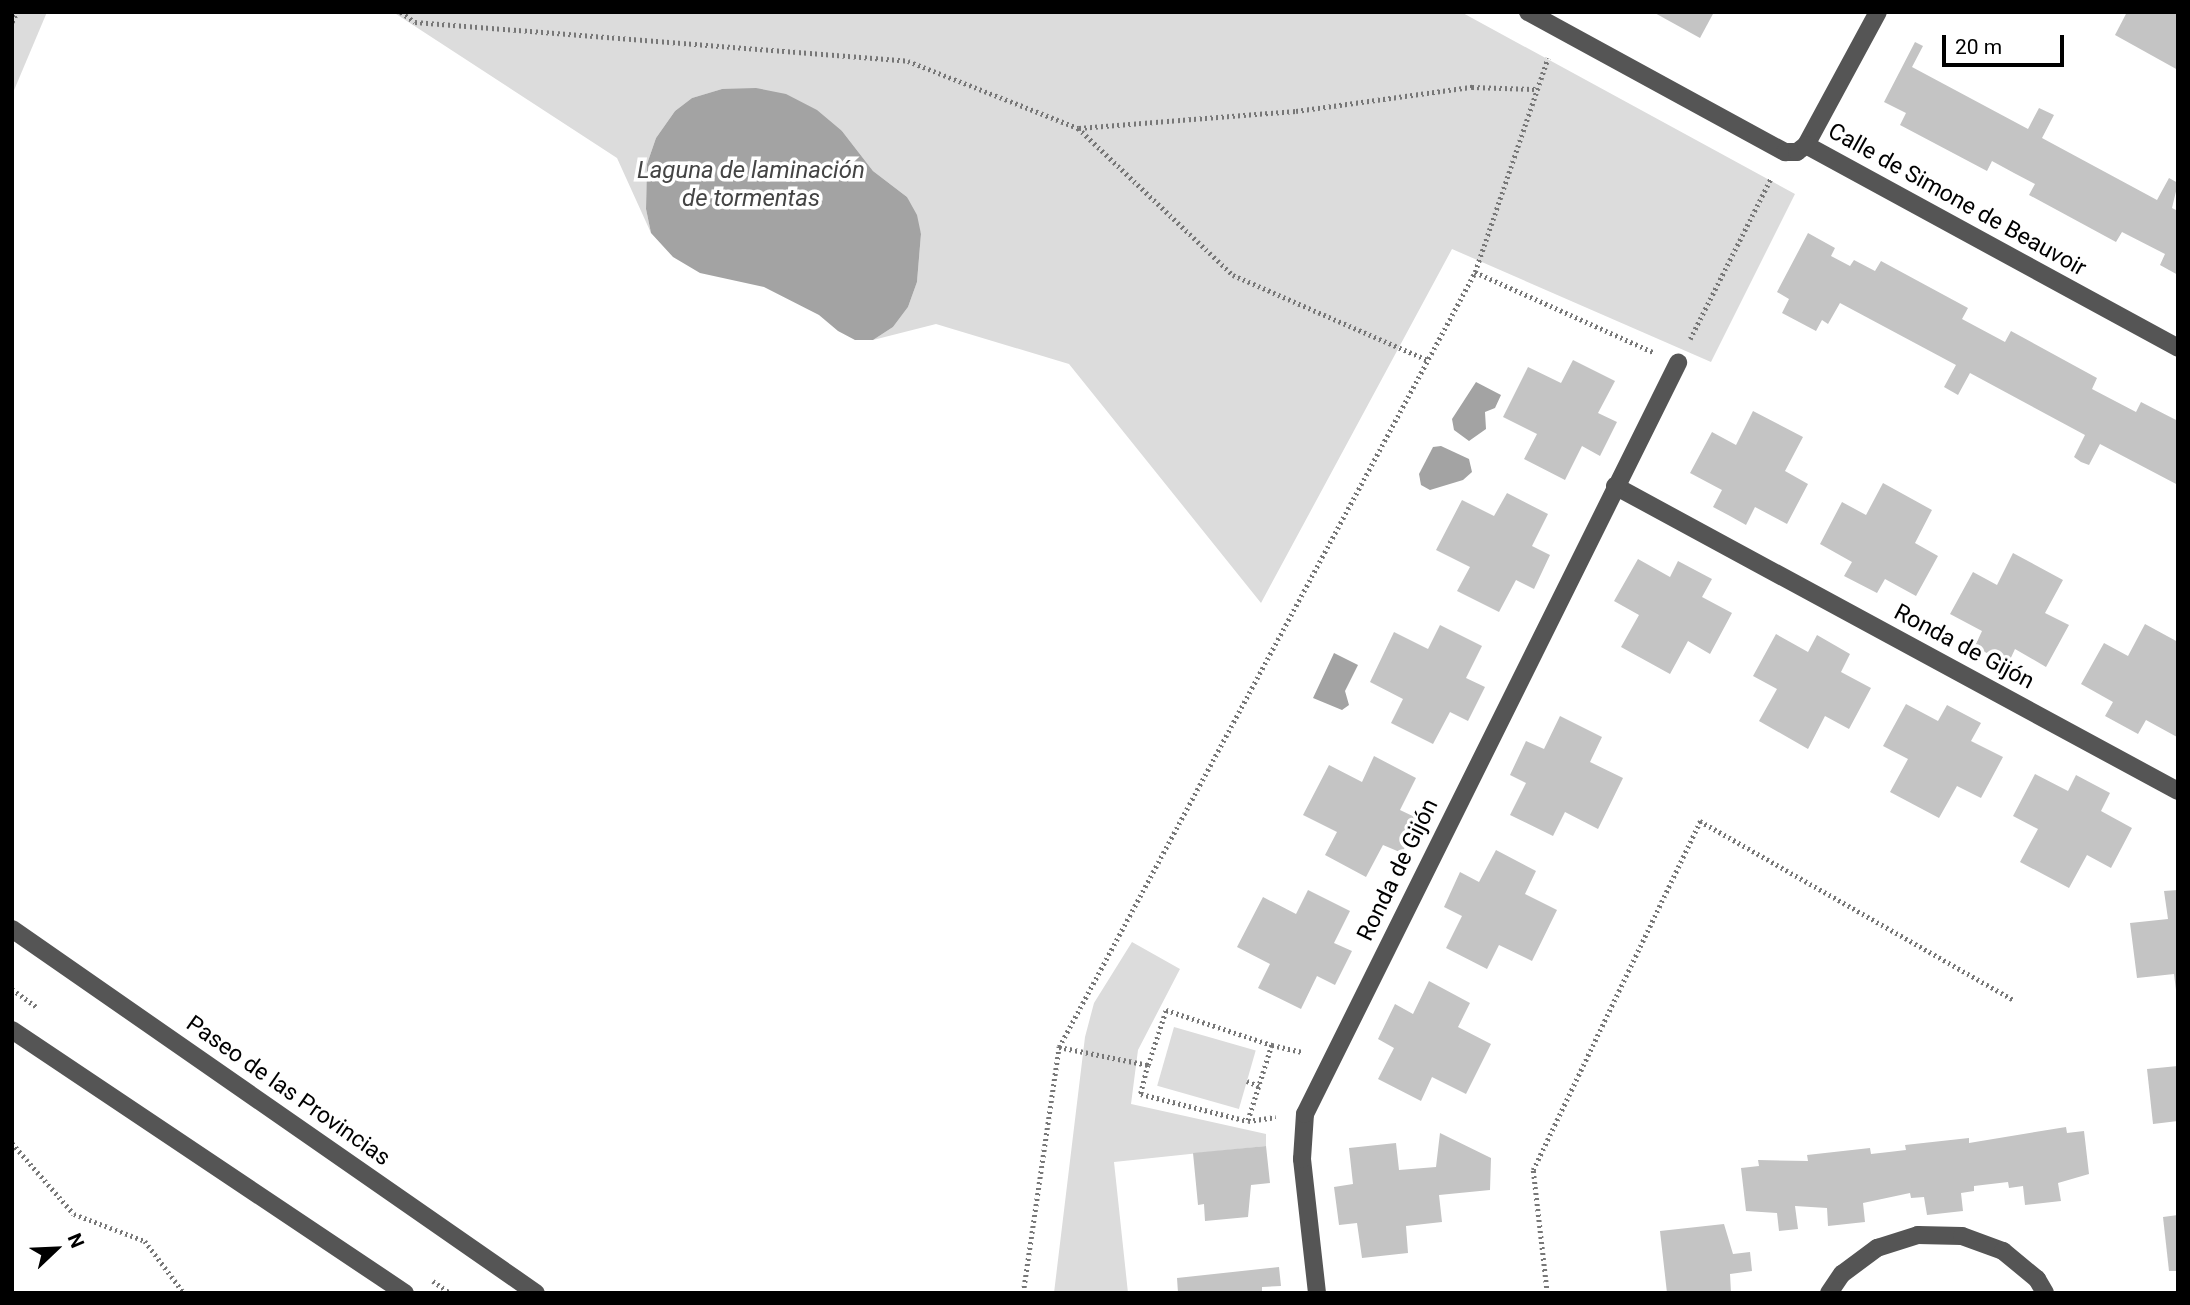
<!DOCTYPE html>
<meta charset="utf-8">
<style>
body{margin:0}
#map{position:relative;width:2190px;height:1305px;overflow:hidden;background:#fff;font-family:Roboto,sans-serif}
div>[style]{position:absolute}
.green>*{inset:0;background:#dcdcdc;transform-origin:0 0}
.water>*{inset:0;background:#a3a3a3}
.building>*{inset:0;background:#c4c4c4}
.path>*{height:4.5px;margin-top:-2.25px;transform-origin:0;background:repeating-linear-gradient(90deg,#777 0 2px,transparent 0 5.5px)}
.minor>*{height:18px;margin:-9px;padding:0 9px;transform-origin:9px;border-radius:9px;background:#555}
span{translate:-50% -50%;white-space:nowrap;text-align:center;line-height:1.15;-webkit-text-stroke:7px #fff;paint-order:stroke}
.street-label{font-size:23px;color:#000}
.water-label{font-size:24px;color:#444;font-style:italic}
.frame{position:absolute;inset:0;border:14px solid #000;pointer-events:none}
.north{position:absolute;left:21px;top:1214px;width:70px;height:70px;-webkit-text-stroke:5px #fff;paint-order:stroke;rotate:67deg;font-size:19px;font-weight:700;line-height:28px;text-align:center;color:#000}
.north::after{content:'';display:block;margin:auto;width:24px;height:32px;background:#000;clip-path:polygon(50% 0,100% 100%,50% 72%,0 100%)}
.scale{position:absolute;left:1942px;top:35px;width:122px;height:32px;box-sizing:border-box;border:4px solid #000;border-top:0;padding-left:9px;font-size:21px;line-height:24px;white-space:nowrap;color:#000;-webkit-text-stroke:5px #fff;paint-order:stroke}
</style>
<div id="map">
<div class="green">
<div style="clip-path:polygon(12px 12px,47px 12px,12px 95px)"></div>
<div style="clip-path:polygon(393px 12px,1461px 12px,1795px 194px,1711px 362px,1452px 249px,1261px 603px,1069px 364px,936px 324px,873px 340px,893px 327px,908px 307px,917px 282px,921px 234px,907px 197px,873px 171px,842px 131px,722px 89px,692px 98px,675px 111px,656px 138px,647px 164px,646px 209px,651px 233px,617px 158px)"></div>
<div style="clip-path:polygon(1132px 942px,1180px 969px,1138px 1050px,1131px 1104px,1266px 1134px,1266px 1146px,1114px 1162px,1128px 1293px,1054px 1293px,1085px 1037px,1094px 1003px)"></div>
<div style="left:1174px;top:1027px;width:85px;height:61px;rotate:16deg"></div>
</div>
<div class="water">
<div style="clip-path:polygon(756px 88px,786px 94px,817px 110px,842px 131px,873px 171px,907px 197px,917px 215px,921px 234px,917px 282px,908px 307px,893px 327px,873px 340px,855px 340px,838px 331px,819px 315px,764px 287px,700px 273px,673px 257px,651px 233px,646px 209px,647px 164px,656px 138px,675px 111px,692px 98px,722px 89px)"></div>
<div style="clip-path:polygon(1476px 382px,1501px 395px,1495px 408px,1485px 412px,1486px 429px,1469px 441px,1454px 430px,1452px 419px)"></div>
<div style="clip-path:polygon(1441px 446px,1469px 459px,1472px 472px,1463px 480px,1430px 490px,1421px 485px,1419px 474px,1433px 447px)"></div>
<div style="clip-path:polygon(1334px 653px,1358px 665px,1345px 691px,1349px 705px,1342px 710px,1313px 698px)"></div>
</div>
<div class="building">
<div style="clip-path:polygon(1653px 12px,1714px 12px,1700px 38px)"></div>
<div style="clip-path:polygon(2127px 12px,2178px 12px,2178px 70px,2115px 35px)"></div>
<div style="clip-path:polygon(1915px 42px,1923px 46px,1912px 67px,2028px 129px,2039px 108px,2054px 115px,2042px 138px,2157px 200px,2169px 178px,2178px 183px,2172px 208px,2178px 211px,2178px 275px,2160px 265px,2165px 254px,2122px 232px,2116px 242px,2029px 195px,2035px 184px,2014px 173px,1992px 161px,1987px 171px,1900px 125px,1906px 113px,1884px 102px)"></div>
<div style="clip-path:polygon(1808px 233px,1835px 248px,1831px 256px,1850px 266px,1854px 260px,1875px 271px,1881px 261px,1968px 308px,1962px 319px,2005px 342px,2011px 331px,2097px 378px,2092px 389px,2136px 412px,2141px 402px,2178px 421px,2178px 485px,2100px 444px,2089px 465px,2081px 462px,2074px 457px,2085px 435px,1970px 373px,1958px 395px,1944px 387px,1956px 365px,1840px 303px,1828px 324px,1822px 320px,1816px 331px,1782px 313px,1789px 299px,1777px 292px)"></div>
<div style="clip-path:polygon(1573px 360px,1615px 381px,1598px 413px,1617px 422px,1600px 456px,1582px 446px,1565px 480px,1524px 459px,1537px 434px,1503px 417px,1528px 367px,1561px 383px)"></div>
<div style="clip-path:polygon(1753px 411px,1803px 437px,1785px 471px,1808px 484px,1787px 524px,1755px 507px,1746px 525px,1730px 516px,1713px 507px,1722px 490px,1690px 473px,1712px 432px,1736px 445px)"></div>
<div style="clip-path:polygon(1883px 483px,1932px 510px,1915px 543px,1938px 556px,1916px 596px,1885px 579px,1877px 593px,1844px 576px,1852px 562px,1820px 544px,1842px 502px,1866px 515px)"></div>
<div style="clip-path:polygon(1507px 493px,1548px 514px,1532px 546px,1550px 555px,1534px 589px,1516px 580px,1499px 612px,1457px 591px,1470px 567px,1436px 550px,1462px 500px,1494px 516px)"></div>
<div style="clip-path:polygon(2013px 553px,2063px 580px,2045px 613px,2069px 625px,2046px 667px,2015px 649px,2008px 664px,1990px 655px,1975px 646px,1982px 631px,1950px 614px,1973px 572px,1997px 585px)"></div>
<div style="clip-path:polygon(1638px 559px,1670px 577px,1678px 561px,1712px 579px,1702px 597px,1732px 613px,1710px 654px,1688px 641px,1670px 674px,1621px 647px,1639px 615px,1614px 601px)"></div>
<div style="clip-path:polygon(2145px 624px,2178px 642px,2177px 737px,2146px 720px,2138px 734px,2105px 716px,2113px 702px,2081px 684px,2104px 643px,2128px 656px)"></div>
<div style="clip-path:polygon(1440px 625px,1482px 646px,1466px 678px,1485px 687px,1468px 721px,1450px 712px,1433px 744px,1391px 723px,1403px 699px,1370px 682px,1394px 632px,1428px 649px)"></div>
<div style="clip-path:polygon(1776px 634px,1808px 652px,1817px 635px,1850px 654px,1841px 672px,1871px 688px,1849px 729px,1825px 716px,1808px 749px,1759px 721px,1777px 689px,1753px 676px)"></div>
<div style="clip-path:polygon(1906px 704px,1938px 721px,1947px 705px,1981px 723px,1971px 741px,2003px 757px,1981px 798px,1957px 786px,1939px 818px,1890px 792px,1908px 759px,1883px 746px)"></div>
<div style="clip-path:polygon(1560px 716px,1602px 737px,1590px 762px,1623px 778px,1598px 829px,1565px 812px,1553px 836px,1510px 815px,1526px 783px,1510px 775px,1526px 741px,1544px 749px)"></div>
<div style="clip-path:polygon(1374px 756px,1416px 778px,1400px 810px,1419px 819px,1402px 853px,1383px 845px,1366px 877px,1325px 855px,1337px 832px,1303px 815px,1329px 765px,1362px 782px)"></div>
<div style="clip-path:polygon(2035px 774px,2068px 791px,2076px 775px,2110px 793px,2101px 811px,2132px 828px,2111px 868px,2087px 855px,2069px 888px,2020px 862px,2038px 829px,2013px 816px)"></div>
<div style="clip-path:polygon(1496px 850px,1536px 871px,1525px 894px,1557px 910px,1532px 961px,1499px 945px,1487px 969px,1446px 948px,1462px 916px,1444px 907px,1460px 872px,1479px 882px)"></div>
<div style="clip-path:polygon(1308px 890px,1350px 911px,1334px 943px,1352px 951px,1335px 985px,1317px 976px,1301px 1009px,1258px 988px,1270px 964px,1237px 947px,1263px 897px,1296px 914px)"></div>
<div style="clip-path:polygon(2178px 890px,2178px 990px,2176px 990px,2174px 974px,2137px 978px,2130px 923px,2168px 919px,2164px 891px)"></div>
<div style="clip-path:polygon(1429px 981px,1470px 1003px,1458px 1027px,1491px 1044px,1466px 1094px,1432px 1077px,1421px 1101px,1378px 1079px,1394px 1048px,1378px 1039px,1395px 1004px,1413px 1014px)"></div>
<div style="clip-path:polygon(2178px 1066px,2178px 1121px,2153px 1124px,2147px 1069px)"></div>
<div style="clip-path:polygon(2066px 1127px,2067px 1133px,2084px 1131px,2089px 1174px,2058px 1183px,2061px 1201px,2025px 1205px,2023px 1186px,2009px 1188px,2008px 1182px,1974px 1186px,1974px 1191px,1961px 1193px,1963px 1211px,1927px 1215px,1924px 1197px,1911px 1198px,1910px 1193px,1863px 1203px,1865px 1222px,1828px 1226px,1827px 1208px,1795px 1206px,1798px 1229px,1779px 1231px,1777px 1213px,1746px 1211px,1741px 1168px,1759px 1166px,1758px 1160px,1808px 1161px,1807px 1155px,1870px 1148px,1871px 1154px,1889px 1152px,1906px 1150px,1905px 1145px,1969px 1138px,1969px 1143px)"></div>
<div style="clip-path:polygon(1440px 1133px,1491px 1158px,1490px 1190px,1439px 1195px,1442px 1222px,1406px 1226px,1408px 1253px,1362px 1258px,1357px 1223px,1339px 1225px,1334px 1187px,1353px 1184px,1349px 1148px,1396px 1143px,1399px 1170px,1436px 1167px)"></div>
<div style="clip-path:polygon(1266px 1146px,1270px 1183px,1251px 1185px,1248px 1217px,1205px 1221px,1204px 1204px,1198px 1205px,1193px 1153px)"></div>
<div style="clip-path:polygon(2178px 1215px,2178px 1271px,2169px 1271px,2163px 1217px)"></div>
<div style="clip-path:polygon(1724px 1224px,1733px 1254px,1750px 1252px,1752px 1271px,1730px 1274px,1731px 1293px,1667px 1293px,1660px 1231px)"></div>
<div style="clip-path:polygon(1279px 1267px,1281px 1286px,1262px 1287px,1262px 1293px,1178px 1293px,1177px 1278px)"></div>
</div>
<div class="path">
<div style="left:401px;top:12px;width:17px;rotate:36deg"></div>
<div style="left:415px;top:22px;width:495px;rotate:4.5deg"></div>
<div style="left:908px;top:61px;width:183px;rotate:21.5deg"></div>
<div style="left:1078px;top:128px;width:214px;rotate:43.5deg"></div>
<div style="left:1233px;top:275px;width:213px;rotate:23.6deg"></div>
<div style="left:12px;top:22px;width:11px;rotate:-63deg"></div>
<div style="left:1079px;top:128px;width:218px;rotate:-4.5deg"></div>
<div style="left:1296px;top:111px;width:178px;rotate:-7.8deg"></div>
<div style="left:1472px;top:87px;width:65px;rotate:1.8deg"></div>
<div style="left:1475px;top:272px;width:226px;rotate:-71.2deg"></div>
<div style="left:1690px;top:339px;width:180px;rotate:-63.3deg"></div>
<div style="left:12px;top:989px;width:31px;rotate:36deg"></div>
<div style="left:1272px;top:1045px;width:31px;rotate:13deg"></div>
<div style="left:1059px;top:1047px;width:91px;rotate:11.4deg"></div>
<div style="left:1148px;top:1065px;width:30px;rotate:104deg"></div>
<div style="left:1141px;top:1094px;width:110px;rotate:14.2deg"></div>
<div style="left:1248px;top:1121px;width:28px;rotate:-8deg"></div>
<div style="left:1148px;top:1065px;width:58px;rotate:-71.9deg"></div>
<div style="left:1166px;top:1010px;width:112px;rotate:18.3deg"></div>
<div style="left:1272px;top:1045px;width:80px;rotate:107.5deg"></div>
<div style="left:1247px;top:1081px;width:13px;rotate:23deg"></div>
<div style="left:12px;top:1143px;width:94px;rotate:48.9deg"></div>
<div style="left:74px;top:1214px;width:76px;rotate:20.8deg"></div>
<div style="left:145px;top:1241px;width:65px;rotate:53.1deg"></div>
<div style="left:433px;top:1281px;width:21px;rotate:35deg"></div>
<div style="left:1023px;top:1293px;width:249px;rotate:-81.7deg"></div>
<div style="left:1059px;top:1047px;width:880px;rotate:-61.77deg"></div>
<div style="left:1475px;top:272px;width:195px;rotate:24.2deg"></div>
<div style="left:1547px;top:1293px;width:124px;rotate:-96.5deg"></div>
<div style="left:1533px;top:1170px;width:387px;rotate:-64.4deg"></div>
<div style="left:1700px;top:821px;width:361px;rotate:29.7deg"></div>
</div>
<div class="minor">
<div style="left:1528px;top:12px;width:293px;rotate:28.6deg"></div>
<div style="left:1785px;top:152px;width:12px"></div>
<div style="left:1797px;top:152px;width:11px;rotate:-38deg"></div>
<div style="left:1806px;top:145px;width:151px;rotate:-61.6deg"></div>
<div style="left:1806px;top:145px;width:424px;rotate:28.6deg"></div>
<div style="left:1615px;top:486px;width:640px;rotate:28.45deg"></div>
<div style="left:12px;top:929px;width:638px;rotate:34.79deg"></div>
<div style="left:12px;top:1030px;width:473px;rotate:33.8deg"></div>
<div style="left:1317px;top:1293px;width:135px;rotate:-96.4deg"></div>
<div style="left:1302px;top:1159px;width:45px;rotate:-86.2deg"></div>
<div style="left:1305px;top:1114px;width:839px;rotate:-63.59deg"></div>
<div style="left:1829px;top:1293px;width:23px;rotate:-56deg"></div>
<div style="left:1842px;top:1274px;width:44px;rotate:-36.6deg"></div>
<div style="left:1877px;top:1248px;width:43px;rotate:-17.6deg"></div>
<div style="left:1918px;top:1235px;width:44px;rotate:1.3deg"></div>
<div style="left:1962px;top:1236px;width:44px;rotate:20.1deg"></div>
<div style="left:2003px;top:1251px;width:44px;rotate:39.5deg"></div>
<div style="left:2037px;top:1279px;width:16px;rotate:60deg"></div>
</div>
<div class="street-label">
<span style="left:1957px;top:200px;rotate:29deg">Calle de Simone de Beauvoir</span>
<span style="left:1964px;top:647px;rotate:28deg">Ronda de Gijón</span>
<span style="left:1398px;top:870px;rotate:-64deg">Ronda de Gijón</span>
<span style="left:288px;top:1091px;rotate:35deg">Paseo de las Provincias</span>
</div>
<div class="water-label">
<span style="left:751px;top:185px">Laguna de laminación<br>de tormentas</span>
</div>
<div class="frame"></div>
<div class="north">N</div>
<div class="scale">20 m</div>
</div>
